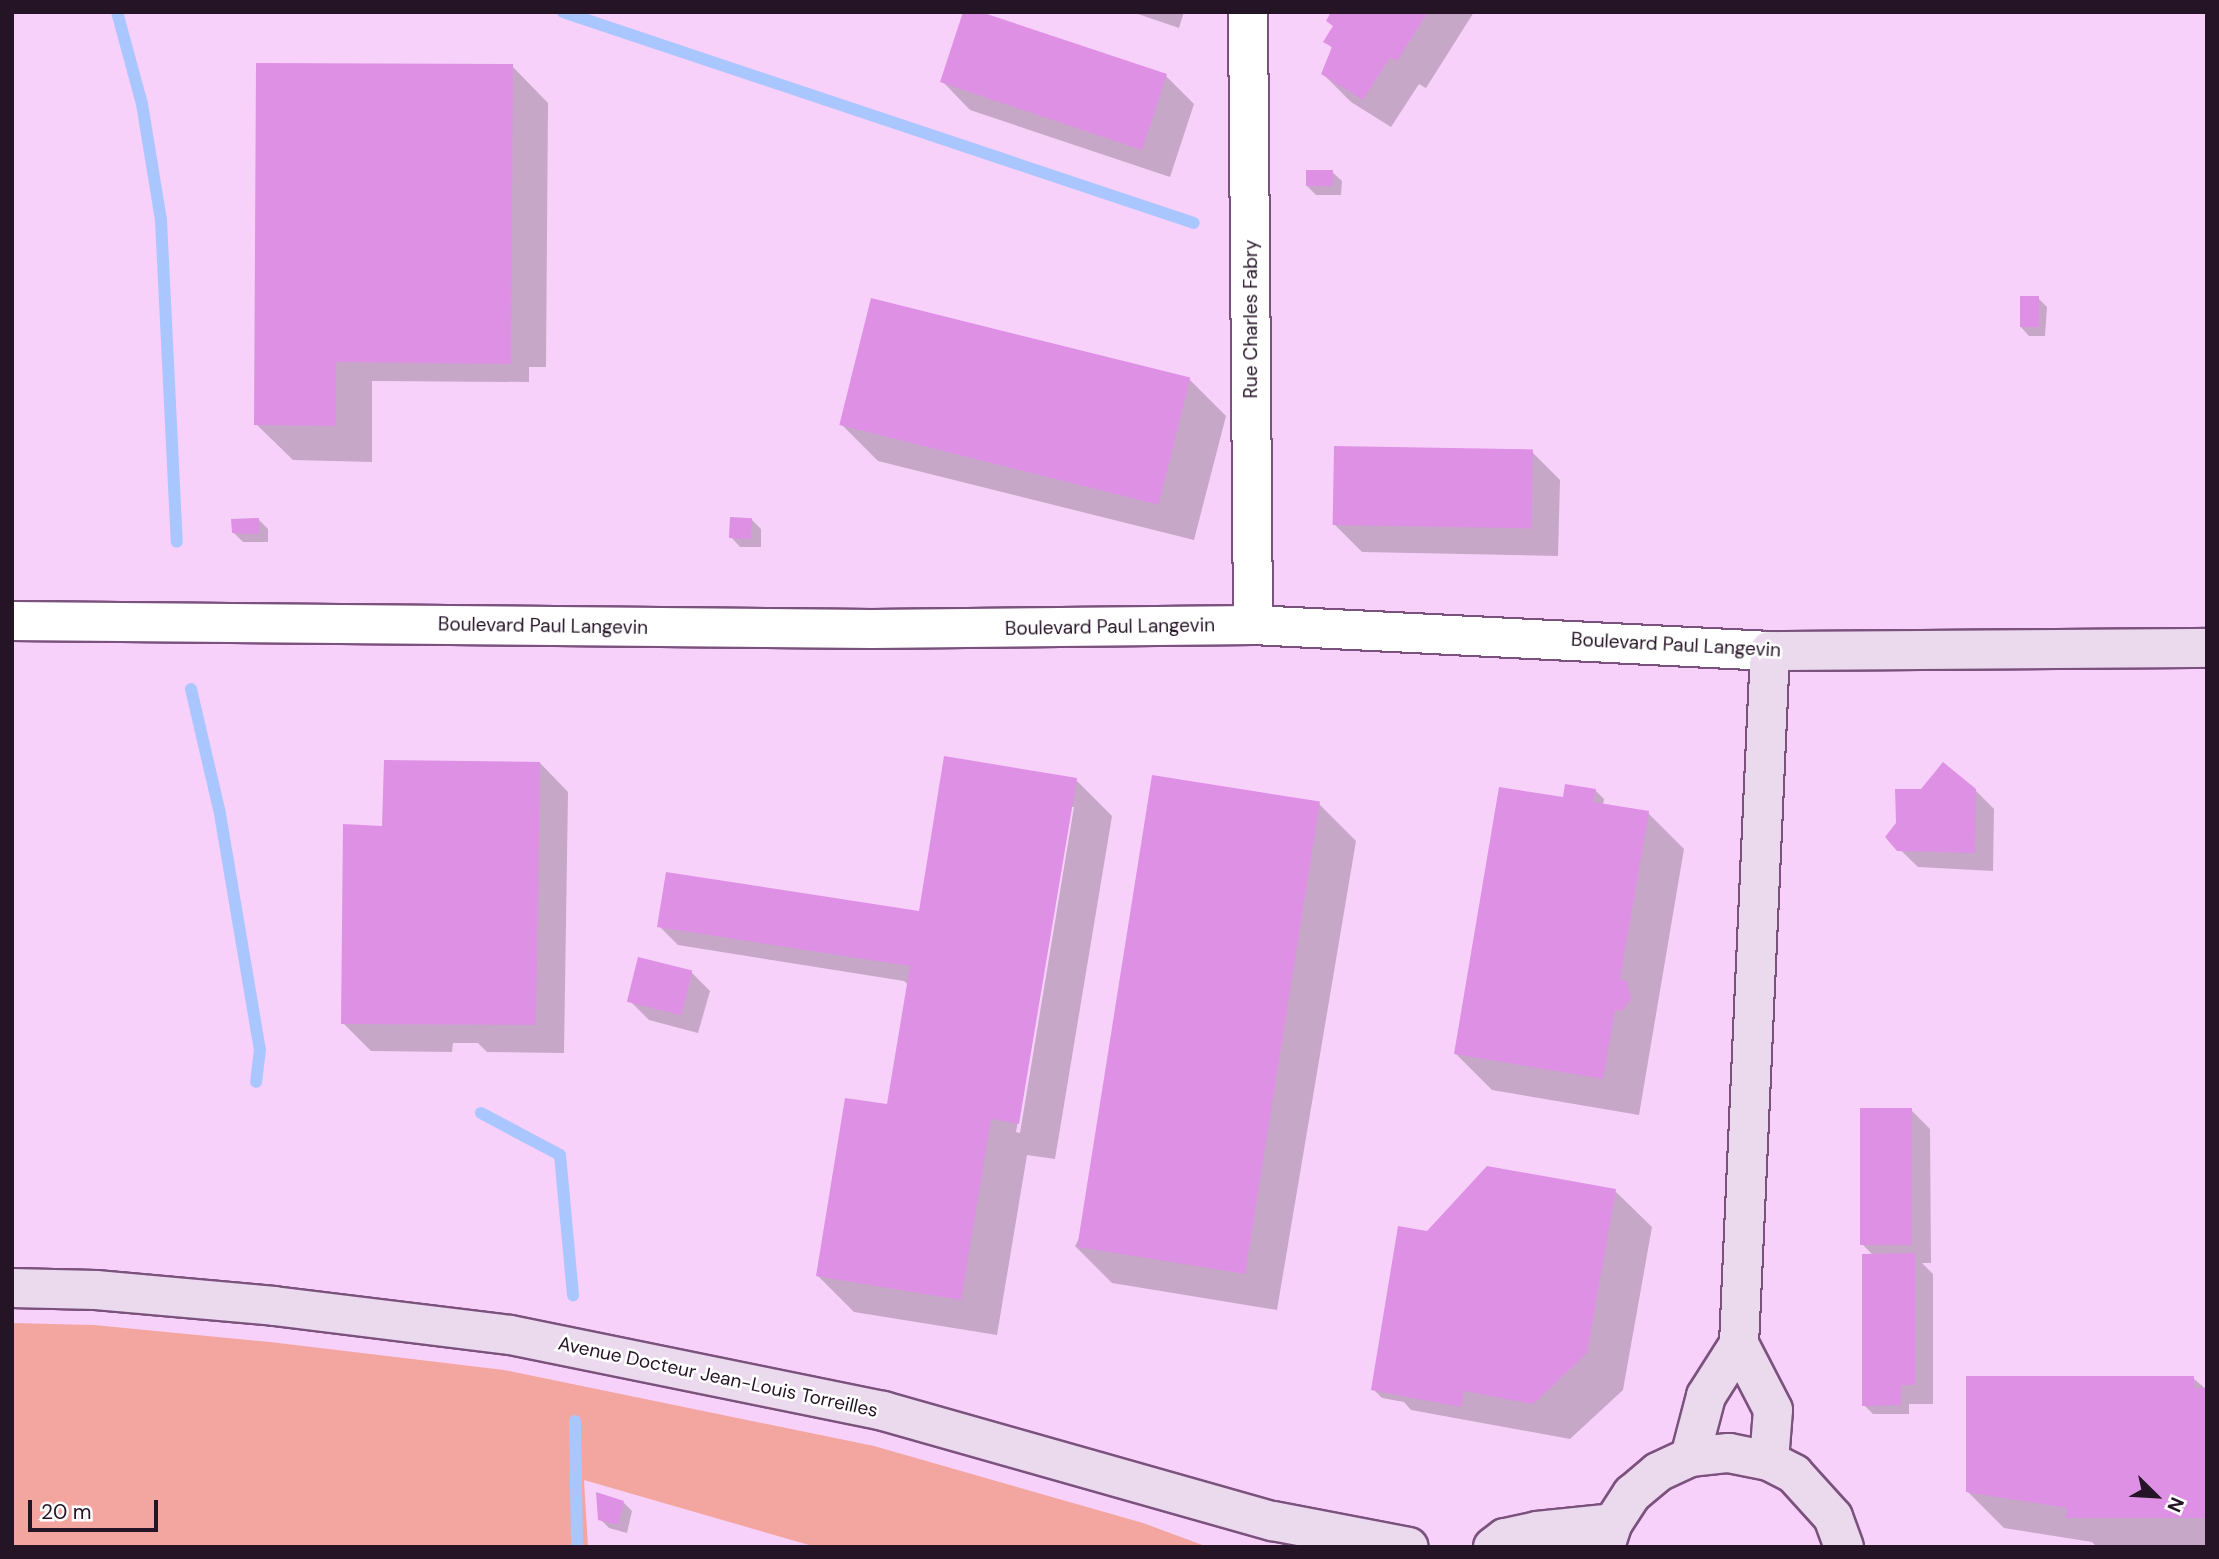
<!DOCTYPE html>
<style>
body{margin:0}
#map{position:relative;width:2219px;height:1559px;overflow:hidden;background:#f8d1fb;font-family:"DM Sans",sans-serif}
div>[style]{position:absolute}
.green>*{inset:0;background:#f3a59f}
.shadow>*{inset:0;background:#0003}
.stream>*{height:12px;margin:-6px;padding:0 6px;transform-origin:6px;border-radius:6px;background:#aac6fe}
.building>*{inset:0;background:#de90e4;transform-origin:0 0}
.roads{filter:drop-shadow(2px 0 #7b517e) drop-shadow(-2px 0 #7b517e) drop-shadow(0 2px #7b517e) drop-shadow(0 -2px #7b517e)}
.street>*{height:38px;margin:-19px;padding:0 19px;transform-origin:19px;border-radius:19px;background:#fff}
.secondary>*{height:38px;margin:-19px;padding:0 19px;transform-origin:19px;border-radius:19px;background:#ebd9ed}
span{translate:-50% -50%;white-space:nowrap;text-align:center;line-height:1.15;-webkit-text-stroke:5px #fff;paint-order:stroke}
.street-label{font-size:19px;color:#251326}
.frame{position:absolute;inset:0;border:14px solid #251326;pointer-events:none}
.north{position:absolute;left:2121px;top:1461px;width:70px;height:70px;-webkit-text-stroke:5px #fff;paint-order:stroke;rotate:114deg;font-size:19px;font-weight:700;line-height:28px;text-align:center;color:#251326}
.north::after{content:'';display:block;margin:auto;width:24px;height:32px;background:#251326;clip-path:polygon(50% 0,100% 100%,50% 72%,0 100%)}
.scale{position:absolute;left:28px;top:1500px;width:130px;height:32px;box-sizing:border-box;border:4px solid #251326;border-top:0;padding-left:9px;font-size:21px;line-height:24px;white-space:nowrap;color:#251326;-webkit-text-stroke:5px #fff;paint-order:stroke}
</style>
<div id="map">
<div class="green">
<div style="clip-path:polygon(12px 1323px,94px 1325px,270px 1342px,504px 1370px,874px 1446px,1143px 1523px,1208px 1547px,816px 1547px,584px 1480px,588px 1547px,12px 1547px)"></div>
</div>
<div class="shadow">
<div style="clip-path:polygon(1132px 12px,1184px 12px,1179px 28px)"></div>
<div style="clip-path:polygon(1333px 12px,1474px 12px,1426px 88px,1419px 84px,1391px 127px,1351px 102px,1323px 74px,1333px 49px,1326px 41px,1335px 27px)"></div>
<div style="clip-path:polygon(512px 66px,548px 103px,546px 367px,529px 367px,529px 382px,372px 381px,372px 462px,293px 460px,256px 424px)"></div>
<div style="clip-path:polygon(1166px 76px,1194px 104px,1170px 177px,970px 110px,942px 81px)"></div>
<div style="clip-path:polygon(1332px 172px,1342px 181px,1341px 195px,1316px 195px,1307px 186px)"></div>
<div style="clip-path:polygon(2038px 298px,2047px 307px,2045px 336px,2029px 336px,2020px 326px)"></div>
<div style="clip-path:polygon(1189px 379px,1226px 416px,1194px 540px,878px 461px,842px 425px)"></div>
<div style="clip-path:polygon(1532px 452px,1560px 480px,1558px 556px,1362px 552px,1334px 524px)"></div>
<div style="clip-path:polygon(259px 520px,268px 529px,268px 542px,243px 542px,234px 533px)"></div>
<div style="clip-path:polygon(752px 520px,761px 529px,761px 547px,740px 547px,731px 537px)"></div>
<div style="clip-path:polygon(540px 763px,568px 792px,564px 1053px,487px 1052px,478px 1043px,453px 1043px,452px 1052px,371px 1051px,343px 1023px,383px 828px)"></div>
<div style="clip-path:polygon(evenodd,1076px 780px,1112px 816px,1055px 1159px,1027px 1155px,997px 1335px,854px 1312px,817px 1275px,889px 1106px,909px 985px,904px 981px,678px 945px,659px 926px,920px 913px,1076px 780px,1070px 807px,1074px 807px,1020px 1133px,1016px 1132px,1070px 807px)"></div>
<div style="clip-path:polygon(1595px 790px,1604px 799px,1603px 805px,1648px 813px,1684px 849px,1639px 1115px,1492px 1090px,1456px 1054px,1569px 800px)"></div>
<div style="clip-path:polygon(1975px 790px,1994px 809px,1993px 871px,1918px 867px,1887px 837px)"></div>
<div style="clip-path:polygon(1319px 804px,1356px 841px,1277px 1310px,1112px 1283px,1075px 1246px)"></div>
<div style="clip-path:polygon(691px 972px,710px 991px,698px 1033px,649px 1020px,630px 1001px)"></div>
<div style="clip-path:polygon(1911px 1110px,1930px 1129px,1931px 1263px,1922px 1263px,1933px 1274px,1933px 1404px,1909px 1404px,1909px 1414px,1873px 1414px,1864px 1405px,1873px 1255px,1863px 1245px)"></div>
<div style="clip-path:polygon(1615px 1191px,1652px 1227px,1623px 1390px,1570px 1439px,1411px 1410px,1404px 1402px,1382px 1398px,1373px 1389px,1427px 1233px)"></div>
<div style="clip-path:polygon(2193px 1378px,2207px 1390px,2207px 1547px,2097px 1547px,2092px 1542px,2004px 1528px,1967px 1491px)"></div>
<div style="clip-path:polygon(623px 1502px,632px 1511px,627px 1533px,609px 1528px,600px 1519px)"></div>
</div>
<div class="stream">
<div style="left:117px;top:12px;width:95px;rotate:74.8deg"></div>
<div style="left:142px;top:104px;width:118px;rotate:80.7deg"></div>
<div style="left:161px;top:220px;width:322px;rotate:87.2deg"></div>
<div style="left:563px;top:12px;width:665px;rotate:18.49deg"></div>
<div style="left:191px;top:689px;width:128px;rotate:76.9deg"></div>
<div style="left:220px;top:814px;width:239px;rotate:80.4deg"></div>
<div style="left:260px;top:1050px;width:32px;rotate:97deg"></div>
<div style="left:481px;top:1113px;width:89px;rotate:28deg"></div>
<div style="left:560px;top:1155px;width:141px;rotate:84.7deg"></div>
<div style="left:575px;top:1421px;width:126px;rotate:89.1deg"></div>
</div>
<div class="building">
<div style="clip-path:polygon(963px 12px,981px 12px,1167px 74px,1142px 150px,940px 82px)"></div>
<div style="clip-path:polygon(1331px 12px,1428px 12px,1397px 61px,1390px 57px,1363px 100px,1321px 74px,1332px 47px,1323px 42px,1333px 26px,1326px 21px)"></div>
<div style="clip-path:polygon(256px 63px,513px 64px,511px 364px,336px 362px,336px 426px,254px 425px)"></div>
<div style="left:1306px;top:170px;width:27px;height:16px"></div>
<div style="left:2020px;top:296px;width:19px;height:31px"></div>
<div style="left:871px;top:298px;width:329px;height:131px;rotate:14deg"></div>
<div style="left:1334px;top:446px;width:199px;height:79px;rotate:1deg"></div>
<div style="left:730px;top:517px;width:22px;height:21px;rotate:3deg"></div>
<div style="clip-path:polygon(259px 518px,259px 534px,232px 533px,231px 519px)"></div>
<div style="clip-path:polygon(944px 756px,1077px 778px,1019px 1124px,991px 1119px,961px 1300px,816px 1276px,845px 1098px,887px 1104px,910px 966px,657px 927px,666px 872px,919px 911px)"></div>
<div style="clip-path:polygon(384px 760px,540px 762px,536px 1025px,341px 1024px,343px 824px,382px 826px)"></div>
<div style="clip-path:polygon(1943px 762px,1976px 789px,1975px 853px,1897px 851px,1885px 837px,1896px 823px,1895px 789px,1921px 789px)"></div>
<div style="left:1152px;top:775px;width:170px;height:478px;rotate:9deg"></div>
<div style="clip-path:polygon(1565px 784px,1596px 789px,1593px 802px,1649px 811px,1620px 979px,1627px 981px,1631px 999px,1622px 1011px,1615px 1010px,1603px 1079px,1454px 1054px,1499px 787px,1563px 797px)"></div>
<div style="left:638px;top:957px;width:56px;height:46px;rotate:14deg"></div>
<div style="left:1860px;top:1108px;width:52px;height:137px"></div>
<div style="clip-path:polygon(1487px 1166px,1616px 1189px,1587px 1353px,1533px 1404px,1464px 1391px,1461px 1407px,1371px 1390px,1398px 1226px,1427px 1231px)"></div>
<div style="clip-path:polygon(1915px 1253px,1915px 1385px,1901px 1385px,1901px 1405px,1862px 1406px,1862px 1254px)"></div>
<div style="clip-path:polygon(1966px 1376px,2194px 1376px,2194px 1388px,2207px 1388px,2207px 1518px,2065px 1518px,2067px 1508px,1966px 1492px)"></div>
<div style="clip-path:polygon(596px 1492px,624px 1501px,618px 1525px,598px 1520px)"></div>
</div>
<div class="roads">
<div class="street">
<div style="left:1248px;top:12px;width:613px;rotate:89.53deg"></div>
<div style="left:12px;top:621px;width:860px;rotate:0.53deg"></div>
<div style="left:872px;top:629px;width:381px;rotate:-0.6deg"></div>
<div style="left:1253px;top:625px;width:518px;rotate:2.88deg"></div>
</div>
<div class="secondary">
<div style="left:12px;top:1288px;width:84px;rotate:1.4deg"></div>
<div style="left:96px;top:1290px;width:179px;rotate:5.1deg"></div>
<div style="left:274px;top:1306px;width:238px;rotate:7deg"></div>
<div style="left:510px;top:1335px;width:381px;rotate:11.5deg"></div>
<div style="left:883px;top:1411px;width:405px;rotate:15.8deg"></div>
<div style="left:1273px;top:1521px;width:138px;rotate:10.8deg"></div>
<div style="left:1739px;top:1344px;width:74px;rotate:62.7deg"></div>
<div style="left:1773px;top:1410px;width:51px;rotate:94.5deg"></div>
<div style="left:1690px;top:1457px;width:63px;rotate:-75.3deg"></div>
<div style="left:1706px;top:1396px;width:62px;rotate:-57.6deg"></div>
<div style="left:1739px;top:1344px;width:694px;rotate:-87.44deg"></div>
<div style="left:1770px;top:651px;width:437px;rotate:-0.4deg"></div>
<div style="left:1493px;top:1547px;width:15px;rotate:-37deg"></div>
<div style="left:1505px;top:1538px;width:33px;rotate:-12deg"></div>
<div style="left:1537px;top:1531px;width:76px;rotate:-6deg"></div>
<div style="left:1605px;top:1547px;width:25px;rotate:-72deg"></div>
<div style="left:1613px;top:1523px;width:35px;rotate:-57deg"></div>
<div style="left:1632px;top:1494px;width:34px;rotate:-40deg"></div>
<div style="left:1658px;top:1472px;width:35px;rotate:-25deg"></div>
<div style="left:1690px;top:1457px;width:39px;rotate:-6deg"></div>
<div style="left:1729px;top:1453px;width:41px;rotate:11.3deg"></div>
<div style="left:1769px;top:1461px;width:28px;rotate:27deg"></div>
<div style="left:1794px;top:1474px;width:58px;rotate:47.8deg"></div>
<div style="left:1833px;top:1517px;width:32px;rotate:70deg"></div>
</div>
</div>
<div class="street-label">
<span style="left:1251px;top:319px;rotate:-90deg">Rue Charles Fabry</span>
<span style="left:543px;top:626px;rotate:1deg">Boulevard Paul Langevin</span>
<span style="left:1110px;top:627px;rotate:-1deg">Boulevard Paul Langevin</span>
<span style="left:1676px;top:645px;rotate:3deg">Boulevard Paul Langevin</span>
<span style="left:718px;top:1377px;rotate:12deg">Avenue Docteur Jean-Louis Torreilles</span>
</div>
<div class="frame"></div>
<div class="north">N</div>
<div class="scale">20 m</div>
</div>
